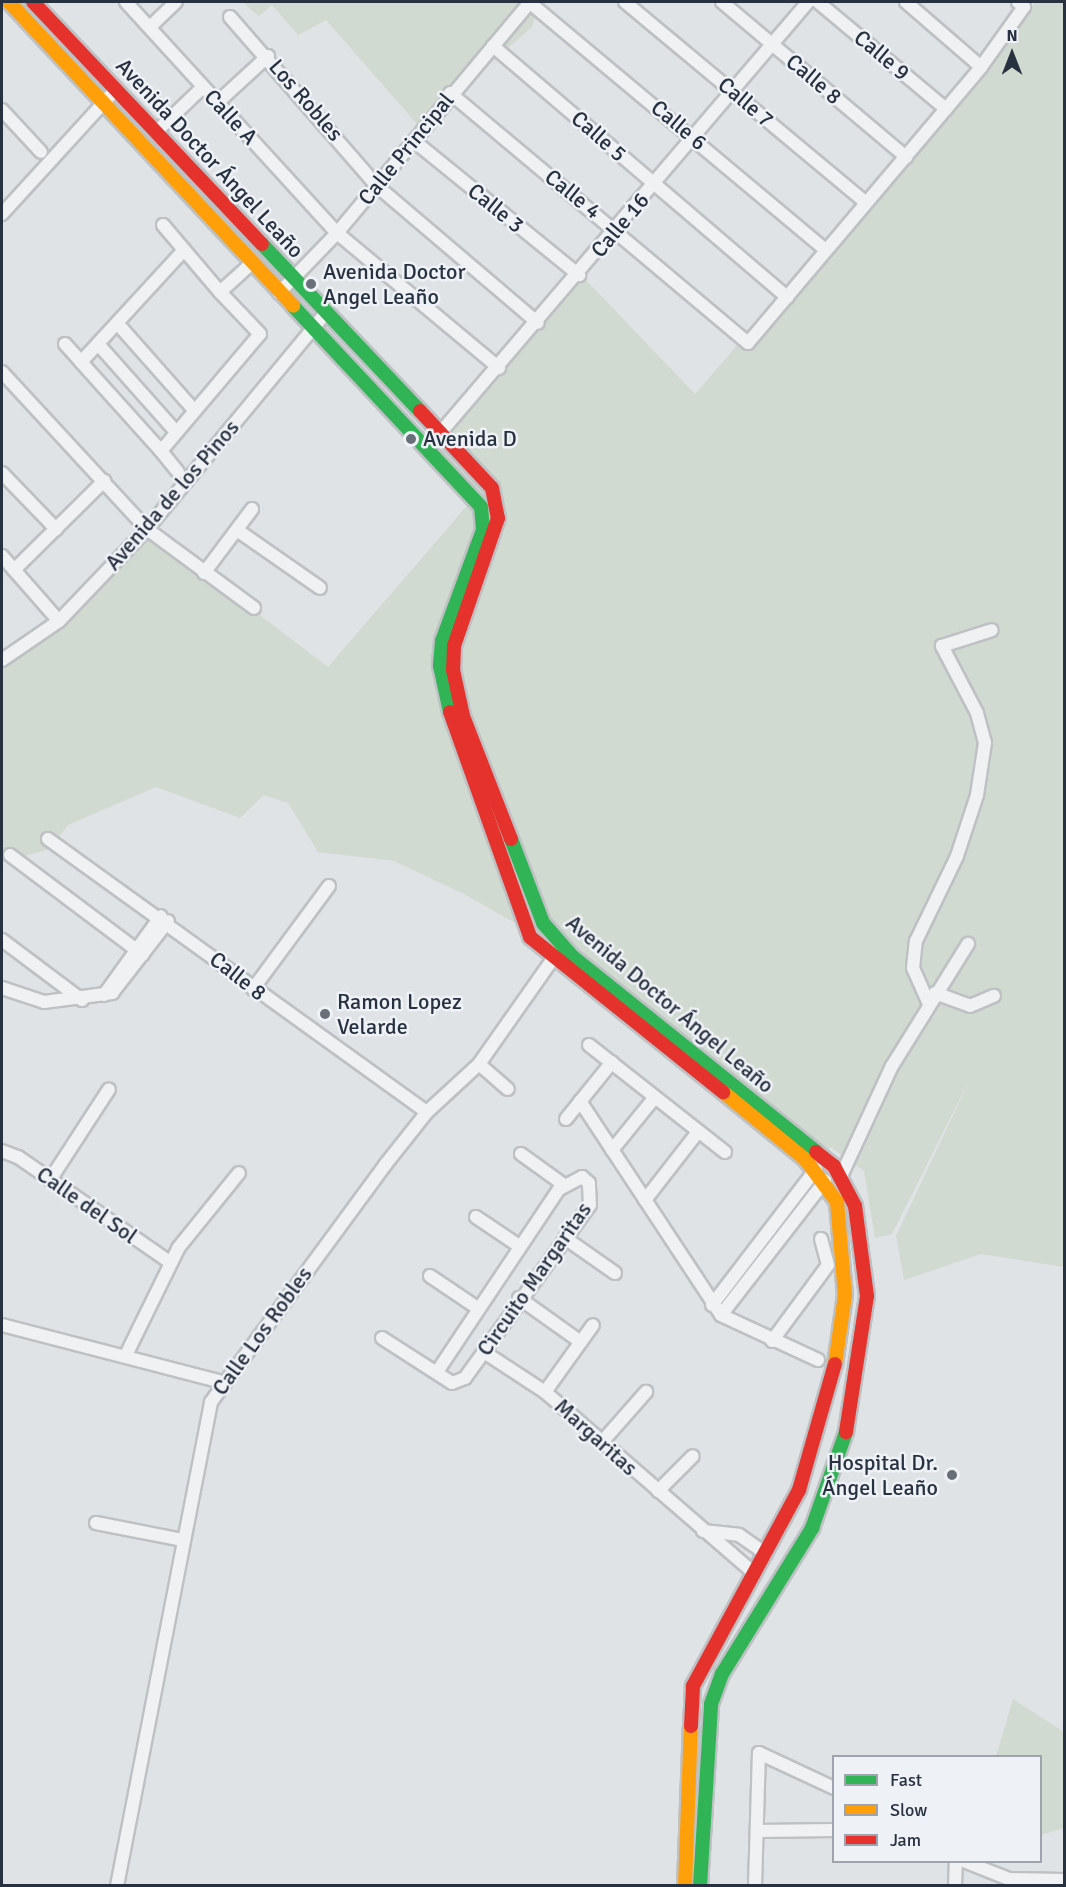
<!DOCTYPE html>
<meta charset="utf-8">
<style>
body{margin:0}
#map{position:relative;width:1066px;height:1887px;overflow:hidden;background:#e0e3e6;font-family:Signika,sans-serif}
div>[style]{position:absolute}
.green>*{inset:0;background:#d1dad1}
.roads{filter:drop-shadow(2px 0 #bec1c4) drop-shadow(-2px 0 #bec1c4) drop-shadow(0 2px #bec1c4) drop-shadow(0 -2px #bec1c4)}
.street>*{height:12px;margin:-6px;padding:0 6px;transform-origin:6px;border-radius:6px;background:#f0f1f2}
.fast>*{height:14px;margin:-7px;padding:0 7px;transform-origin:7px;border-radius:7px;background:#30b455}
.slow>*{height:14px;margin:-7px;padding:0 7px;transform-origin:7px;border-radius:7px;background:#ff9f0a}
.jam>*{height:14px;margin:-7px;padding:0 7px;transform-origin:7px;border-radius:7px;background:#e5322d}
.dots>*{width:16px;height:16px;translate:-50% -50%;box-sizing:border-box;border:3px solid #eef1f6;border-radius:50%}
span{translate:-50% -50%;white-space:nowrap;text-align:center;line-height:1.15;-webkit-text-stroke:5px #eef1f6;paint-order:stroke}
.street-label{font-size:22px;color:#27313f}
.poi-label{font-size:22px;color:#27313f}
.left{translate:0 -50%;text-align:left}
.right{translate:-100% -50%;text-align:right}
.frame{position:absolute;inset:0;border:3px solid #27313f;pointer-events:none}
.legend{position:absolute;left:832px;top:1755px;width:210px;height:108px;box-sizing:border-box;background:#eef1f6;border:2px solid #9ea4ad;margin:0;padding:8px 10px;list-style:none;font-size:18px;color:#27313f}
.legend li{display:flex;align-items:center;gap:12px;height:30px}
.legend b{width:30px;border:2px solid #9ea4ad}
.north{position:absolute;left:982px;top:24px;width:60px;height:60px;-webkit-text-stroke:4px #eef1f6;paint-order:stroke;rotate:0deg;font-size:16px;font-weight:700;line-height:24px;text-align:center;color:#27313f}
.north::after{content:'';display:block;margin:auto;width:21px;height:27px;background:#27313f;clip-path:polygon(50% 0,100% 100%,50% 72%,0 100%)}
</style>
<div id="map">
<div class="green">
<div style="clip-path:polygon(242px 2px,540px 2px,532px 27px,454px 95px,424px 132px,326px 20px,298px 35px,272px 5px,259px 16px)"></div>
<div style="clip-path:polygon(1035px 2px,1064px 2px,1064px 1267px,981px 1254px,904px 1280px,896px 1236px,971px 1077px,892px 1234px,875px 1238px,864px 1171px,830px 1147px,827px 1151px,566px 952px,464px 894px,394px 861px,318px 852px,288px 803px,264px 795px,240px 818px,156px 787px,68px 825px,50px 849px,2px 862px,2px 660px,59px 621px,147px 529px,328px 667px,470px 502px,428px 448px,584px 278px,695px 394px)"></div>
<div style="clip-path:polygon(1013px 1699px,1064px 1732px,1064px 1828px,1041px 1835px,1040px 1756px,996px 1756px)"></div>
</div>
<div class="roads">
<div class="street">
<div style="left:126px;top:2px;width:313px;rotate:47.6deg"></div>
<div style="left:337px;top:233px;width:211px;rotate:39.8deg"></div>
<div style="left:529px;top:2px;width:387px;rotate:39.9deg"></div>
<div style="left:625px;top:2px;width:314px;rotate:39.8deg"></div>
<div style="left:722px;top:2px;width:241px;rotate:40.1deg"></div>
<div style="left:818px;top:2px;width:167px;rotate:39.9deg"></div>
<div style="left:906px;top:2px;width:99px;rotate:40.9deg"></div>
<div style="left:230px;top:17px;width:224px;rotate:49deg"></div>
<div style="left:377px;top:186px;width:211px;rotate:40.4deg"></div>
<div style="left:150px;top:27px;width:36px;rotate:-44deg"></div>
<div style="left:493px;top:46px;width:387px;rotate:40.5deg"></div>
<div style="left:450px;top:93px;width:389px;rotate:40deg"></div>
<div style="left:748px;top:343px;width:361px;rotate:-49.8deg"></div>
<div style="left:981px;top:67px;width:74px;rotate:-54.4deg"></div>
<div style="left:1024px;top:7px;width:8px;rotate:-140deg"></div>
<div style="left:218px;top:102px;width:68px;rotate:-42.6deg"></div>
<div style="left:2px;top:110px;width:57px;rotate:47.1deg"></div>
<div style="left:156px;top:132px;width:65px;rotate:-43.8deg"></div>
<div style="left:414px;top:141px;width:213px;rotate:39.1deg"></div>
<div style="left:2px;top:214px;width:169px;rotate:-47.6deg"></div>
<div style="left:163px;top:225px;width:88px;rotate:49.6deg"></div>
<div style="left:220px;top:292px;width:43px;rotate:-42.2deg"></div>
<div style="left:184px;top:250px;width:152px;rotate:132.6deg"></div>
<div style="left:81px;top:362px;width:120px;rotate:48deg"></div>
<div style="left:161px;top:451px;width:153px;rotate:-49.8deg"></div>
<div style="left:260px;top:334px;width:58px;rotate:-133.6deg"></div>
<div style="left:279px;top:293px;width:83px;rotate:-46deg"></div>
<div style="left:337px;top:233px;width:301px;rotate:-50.1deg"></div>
<div style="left:117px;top:323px;width:116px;rotate:48.5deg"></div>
<div style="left:65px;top:344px;width:24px;rotate:48deg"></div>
<div style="left:98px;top:344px;width:118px;rotate:48.4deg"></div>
<div style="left:2px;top:372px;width:214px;rotate:47.3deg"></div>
<div style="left:147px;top:529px;width:133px;rotate:36.4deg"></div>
<div style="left:429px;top:446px;width:584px;rotate:-49.52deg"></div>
<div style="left:161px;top:451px;width:27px;rotate:51deg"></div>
<div style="left:2px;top:473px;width:78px;rotate:46deg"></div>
<div style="left:237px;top:530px;width:101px;rotate:34.9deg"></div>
<div style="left:2px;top:556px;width:86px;rotate:48.8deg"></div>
<div style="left:14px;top:570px;width:127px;rotate:-44.7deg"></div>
<div style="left:204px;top:573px;width:80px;rotate:-53.1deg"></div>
<div style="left:2px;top:660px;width:69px;rotate:-34.4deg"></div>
<div style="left:59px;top:621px;width:127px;rotate:-46.3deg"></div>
<div style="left:147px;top:529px;width:281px;rotate:-50.4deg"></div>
<div style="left:48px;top:839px;width:467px;rotate:35.8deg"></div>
<div style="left:10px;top:855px;width:166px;rotate:36.9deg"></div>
<div style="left:2px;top:940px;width:100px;rotate:36.9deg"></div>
<div style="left:2px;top:988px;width:44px;rotate:18.4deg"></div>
<div style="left:44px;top:1002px;width:69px;rotate:-7.5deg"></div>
<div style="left:112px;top:993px;width:91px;rotate:-52.1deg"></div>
<div style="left:253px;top:989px;width:128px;rotate:-53.6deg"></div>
<div style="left:935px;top:993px;width:37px;rotate:20deg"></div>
<div style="left:970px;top:1006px;width:26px;rotate:-23deg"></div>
<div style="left:104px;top:995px;width:97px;rotate:-54.2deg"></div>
<div style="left:929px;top:1004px;width:39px;rotate:-114deg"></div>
<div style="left:913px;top:968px;width:27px;rotate:-84deg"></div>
<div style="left:916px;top:941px;width:94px;rotate:-64.2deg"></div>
<div style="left:957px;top:856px;width:64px;rotate:-71.8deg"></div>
<div style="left:977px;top:795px;width:53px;rotate:-81.3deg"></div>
<div style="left:985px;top:743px;width:31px;rotate:-105deg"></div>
<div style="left:977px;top:713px;width:76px;rotate:-117.6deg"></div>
<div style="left:942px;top:646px;width:52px;rotate:-17.7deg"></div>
<div style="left:589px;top:1045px;width:173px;rotate:38.2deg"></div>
<div style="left:479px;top:1064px;width:38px;rotate:41deg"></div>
<div style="left:580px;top:1101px;width:256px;rotate:56.6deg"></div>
<div style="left:721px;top:1315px;width:107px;rotate:24.9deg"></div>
<div style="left:566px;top:1119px;width:73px;rotate:-51.1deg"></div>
<div style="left:612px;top:1150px;width:68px;rotate:-50.9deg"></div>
<div style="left:2px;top:1151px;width:17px;rotate:21deg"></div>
<div style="left:18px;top:1157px;width:186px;rotate:34.7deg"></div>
<div style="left:521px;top:1154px;width:53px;rotate:35.8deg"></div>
<div style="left:842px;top:1174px;width:119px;rotate:-65.2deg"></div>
<div style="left:892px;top:1066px;width:144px;rotate:-58.1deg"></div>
<div style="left:50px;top:1180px;width:108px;rotate:-57deg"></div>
<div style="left:645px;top:1200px;width:86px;rotate:-52.1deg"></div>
<div style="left:476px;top:1217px;width:52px;rotate:34deg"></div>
<div style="left:565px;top:1238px;width:61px;rotate:35deg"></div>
<div style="left:430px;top:1276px;width:55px;rotate:34deg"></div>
<div style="left:519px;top:1298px;width:76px;rotate:35.4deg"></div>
<div style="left:712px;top:1305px;width:171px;rotate:-52.6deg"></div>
<div style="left:721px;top:1315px;width:170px;rotate:-52.2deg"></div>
<div style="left:2px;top:1325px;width:227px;rotate:14.5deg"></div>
<div style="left:382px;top:1338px;width:83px;rotate:32.7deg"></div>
<div style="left:452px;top:1383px;width:14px;rotate:-21deg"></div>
<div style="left:465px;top:1378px;width:213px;rotate:-54.2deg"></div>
<div style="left:590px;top:1205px;width:22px;rotate:-93deg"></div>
<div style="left:589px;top:1183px;width:9px;rotate:-139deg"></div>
<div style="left:582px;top:1177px;width:26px;rotate:152deg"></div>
<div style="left:559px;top:1189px;width:220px;rotate:123.7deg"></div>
<div style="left:772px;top:1341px;width:94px;rotate:-53.6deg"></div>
<div style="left:828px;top:1265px;width:27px;rotate:-105deg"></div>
<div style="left:484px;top:1352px;width:73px;rotate:33.3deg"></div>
<div style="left:545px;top:1392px;width:276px;rotate:40.9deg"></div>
<div style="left:126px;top:1355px;width:120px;rotate:-63.9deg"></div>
<div style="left:179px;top:1247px;width:95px;rotate:-51deg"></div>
<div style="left:545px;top:1392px;width:82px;rotate:-54.4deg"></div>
<div style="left:602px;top:1442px;width:67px;rotate:-48.7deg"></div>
<div style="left:658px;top:1491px;width:49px;rotate:-45deg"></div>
<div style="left:96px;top:1523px;width:89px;rotate:11.1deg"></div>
<div style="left:703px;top:1531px;width:36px;rotate:6deg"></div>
<div style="left:739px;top:1535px;width:33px;rotate:35deg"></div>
<div style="left:757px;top:1831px;width:77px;rotate:-0.7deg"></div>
<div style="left:966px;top:1862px;width:46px;rotate:21.6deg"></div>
<div style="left:1009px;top:1879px;width:55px;rotate:1deg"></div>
<div style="left:117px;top:1886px;width:493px;rotate:-79deg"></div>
<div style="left:211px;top:1402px;width:294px;rotate:-53.7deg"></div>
<div style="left:385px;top:1165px;width:68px;rotate:-51.6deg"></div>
<div style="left:427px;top:1112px;width:71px;rotate:-42.7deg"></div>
<div style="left:479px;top:1064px;width:127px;rotate:-54.9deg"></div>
<div style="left:755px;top:1886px;width:133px;rotate:-88.3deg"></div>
<div style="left:759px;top:1753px;width:83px;rotate:25deg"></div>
<div style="left:955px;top:1886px;width:24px;rotate:-88deg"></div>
</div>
<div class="fast">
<div style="left:262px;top:244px;width:230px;rotate:46.6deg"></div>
<div style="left:293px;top:306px;width:275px;rotate:46.9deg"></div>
<div style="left:481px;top:507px;width:23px;rotate:85deg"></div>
<div style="left:483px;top:530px;width:118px;rotate:110.3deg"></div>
<div style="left:442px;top:641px;width:25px;rotate:95deg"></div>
<div style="left:440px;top:666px;width:47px;rotate:77.7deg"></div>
<div style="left:511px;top:839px;width:90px;rotate:69.1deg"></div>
<div style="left:543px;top:923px;width:45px;rotate:48.6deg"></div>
<div style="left:573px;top:957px;width:312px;rotate:38.7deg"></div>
<div style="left:700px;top:1886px;width:182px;rotate:-86.5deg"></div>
<div style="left:711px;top:1704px;width:32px;rotate:-70deg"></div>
<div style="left:722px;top:1674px;width:172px;rotate:-58.3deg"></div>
<div style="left:812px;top:1528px;width:102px;rotate:-70.5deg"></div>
</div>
<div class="slow">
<div style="left:9px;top:2px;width:416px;rotate:46.9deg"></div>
<div style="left:723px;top:1092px;width:106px;rotate:39.3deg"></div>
<div style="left:805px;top:1159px;width:54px;rotate:53.3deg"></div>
<div style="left:837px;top:1202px;width:93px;rotate:85.1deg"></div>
<div style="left:845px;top:1295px;width:70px;rotate:98.2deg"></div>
<div style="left:685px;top:1886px;width:160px;rotate:-87.9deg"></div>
</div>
<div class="jam">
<div style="left:33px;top:2px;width:333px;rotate:46.6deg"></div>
<div style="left:420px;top:411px;width:105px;rotate:46.9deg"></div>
<div style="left:492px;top:488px;width:31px;rotate:79deg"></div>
<div style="left:498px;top:518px;width:135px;rotate:109deg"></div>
<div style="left:454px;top:646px;width:24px;rotate:92deg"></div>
<div style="left:453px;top:670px;width:47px;rotate:77.7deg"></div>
<div style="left:463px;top:716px;width:132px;rotate:68.7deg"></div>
<div style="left:450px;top:712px;width:239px;rotate:70.4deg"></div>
<div style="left:530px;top:937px;width:248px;rotate:38.8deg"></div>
<div style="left:816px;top:1152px;width:23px;rotate:38deg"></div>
<div style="left:834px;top:1166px;width:45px;rotate:62.3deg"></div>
<div style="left:855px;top:1206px;width:91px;rotate:82.4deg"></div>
<div style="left:867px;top:1296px;width:138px;rotate:98.8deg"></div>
<div style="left:691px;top:1726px;width:40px;rotate:-87.1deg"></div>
<div style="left:693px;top:1686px;width:223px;rotate:-61.6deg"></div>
<div style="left:799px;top:1490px;width:131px;rotate:-74.1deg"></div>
</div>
</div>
<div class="dots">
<div style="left:311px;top:284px;background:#686f79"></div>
<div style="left:411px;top:439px;background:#686f79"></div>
<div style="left:325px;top:1014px;background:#686f79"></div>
<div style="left:952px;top:1475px;background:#686f79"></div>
</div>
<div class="street-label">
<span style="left:882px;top:55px;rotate:40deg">Calle 9</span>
<span style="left:814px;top:79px;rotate:40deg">Calle 8</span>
<span style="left:306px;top:100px;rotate:49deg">Los Robles</span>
<span style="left:746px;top:102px;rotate:40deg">Calle 7</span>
<span style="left:231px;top:117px;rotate:47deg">Calle A</span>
<span style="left:679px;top:125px;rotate:40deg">Calle 6</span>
<span style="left:599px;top:136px;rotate:41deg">Calle 5</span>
<span style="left:406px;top:149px;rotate:-51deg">Calle Principal</span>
<span style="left:210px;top:158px;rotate:47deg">Avenida Doctor Ángel Leaño</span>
<span style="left:573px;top:194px;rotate:39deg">Calle 4</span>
<span style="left:496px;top:208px;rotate:39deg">Calle 3</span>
<span style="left:620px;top:225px;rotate:-50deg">Calle 16</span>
<span style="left:172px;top:495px;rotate:-49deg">Avenida de los Pinos</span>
<span style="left:238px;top:976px;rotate:38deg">Calle 8</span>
<span style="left:670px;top:1004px;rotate:40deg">Avenida Doctor Ángel Leaño</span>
<span style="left:87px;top:1205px;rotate:35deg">Calle del Sol</span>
<span style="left:534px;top:1279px;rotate:-55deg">Circuito Margaritas</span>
<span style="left:262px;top:1331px;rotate:-54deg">Calle Los Robles</span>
<span style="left:596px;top:1437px;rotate:42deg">Margaritas</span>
</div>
<div class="poi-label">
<span class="left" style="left:323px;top:284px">Avenida Doctor<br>Angel Leaño</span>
<span class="left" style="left:423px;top:439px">Avenida D</span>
<span class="left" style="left:337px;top:1014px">Ramon Lopez<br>Velarde</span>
<span class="right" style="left:938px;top:1475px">Hospital Dr.<br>Ángel Leaño</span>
</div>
<div class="frame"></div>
<ul class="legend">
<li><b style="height:8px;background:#30b455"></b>Fast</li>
<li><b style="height:8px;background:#ff9f0a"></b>Slow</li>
<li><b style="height:8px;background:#e5322d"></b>Jam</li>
</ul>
<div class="north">N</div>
</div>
